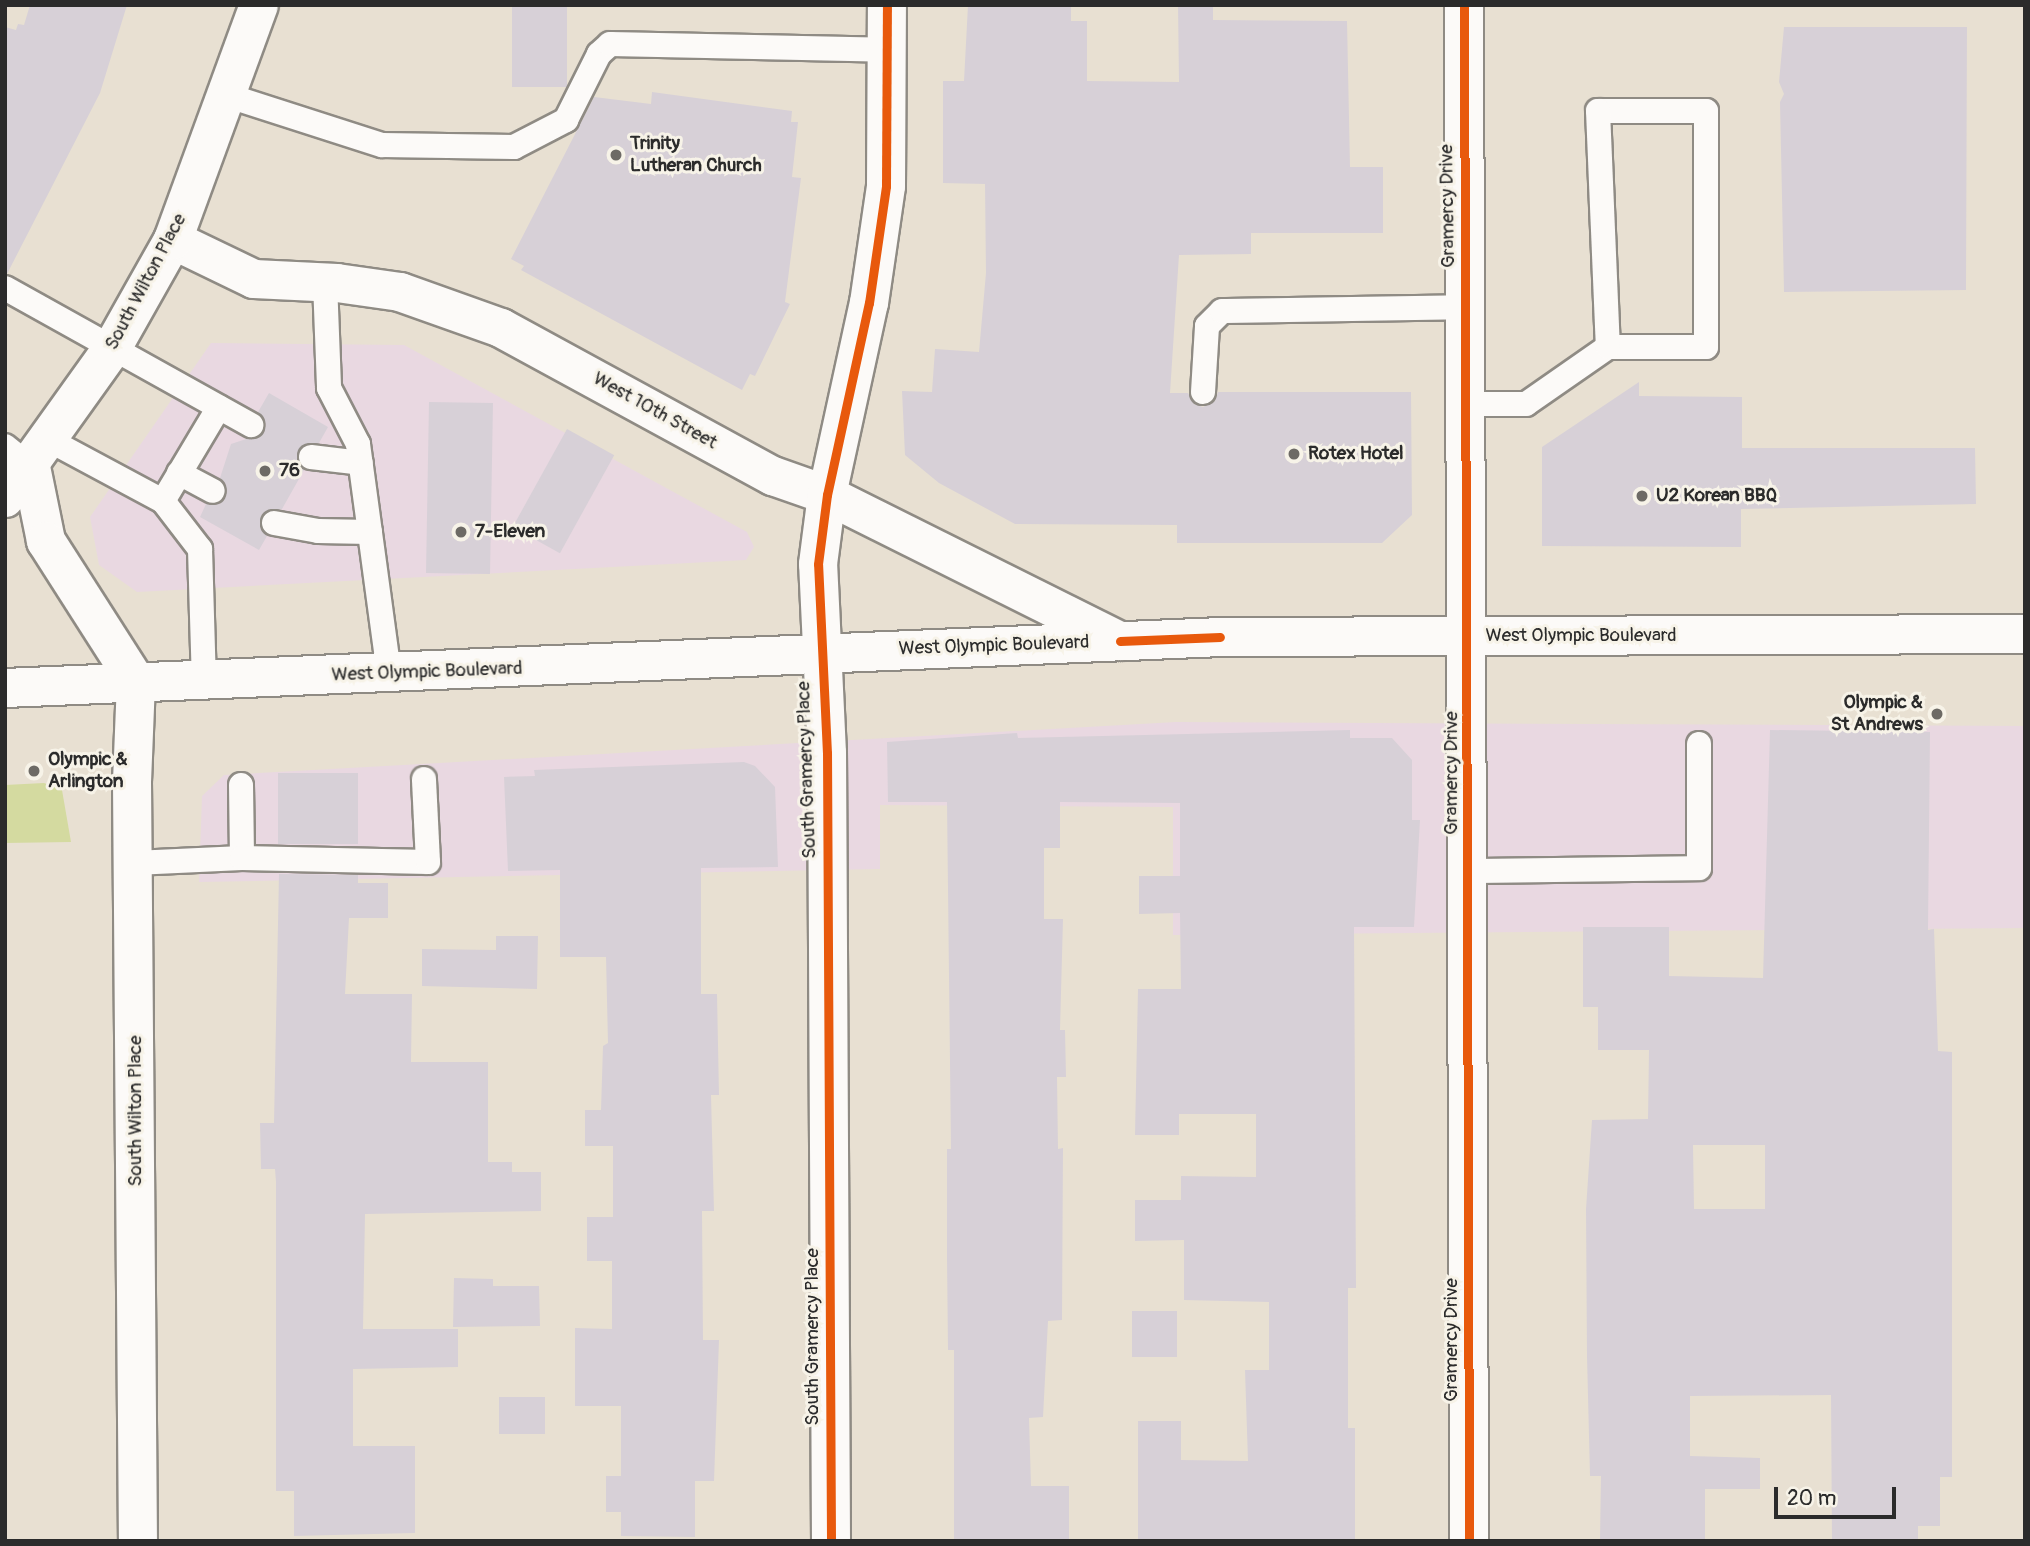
<!DOCTYPE html>
<style>
body{margin:0}
#map{position:relative;width:2030px;height:1546px;overflow:hidden;background:#e8e0d2;font-family:Pangolin,sans-serif}
div>[style]{position:absolute}
.built>*{inset:0;background:#e9d8e1}
.green>*{inset:0;background:#d4daa0}
.building>*{inset:0;background:#d7d0d7;transform-origin:0 0}
.roads{filter:drop-shadow(2px 0 #8f8b84) drop-shadow(-2px 0 #8f8b84) drop-shadow(0 2px #8f8b84) drop-shadow(0 -2px #8f8b84)}
.lane>*{height:24px;margin:-12px;padding:0 12px;transform-origin:12px;border-radius:12px;background:#fcfaf8}
.street>*{height:38px;margin:-19px;padding:0 19px;transform-origin:19px;border-radius:19px;background:#fcfaf8}
.secondary>*{height:38px;margin:-19px;padding:0 19px;transform-origin:19px;border-radius:19px;background:#fcfaf8}
.primary>*{height:38px;margin:-19px;padding:0 19px;transform-origin:19px;border-radius:19px;background:#fcfaf8}
.cycleway>*{height:9px;margin:-4.5px;padding:0 4.5px;transform-origin:4.5px;border-radius:4.5px;background:#e8590c}
.dots>*{width:19px;height:19px;translate:-50% -50%;box-sizing:border-box;border:4px solid #f7f3e8;border-radius:50%}
span{translate:-50% -50%;white-space:nowrap;text-align:center;line-height:1.15;-webkit-text-stroke:6px #f7f3e8;paint-order:stroke}
.poi-label{font-size:19px;color:#2b2b2b;font-weight:700}
.left{translate:0 -50%;text-align:left}
.right{translate:-100% -50%;text-align:right}
.street-label{font-size:19px;color:#2b2b2b}
.frame{position:absolute;inset:0;border:7px solid #2b2b2b;pointer-events:none}
.scale{position:absolute;left:1774px;top:1487px;width:122px;height:32px;box-sizing:border-box;border:4px solid #2b2b2b;border-top:0;padding-left:9px;font-size:21px;line-height:24px;white-space:nowrap;color:#2b2b2b;-webkit-text-stroke:5px #f7f3e8;paint-order:stroke}
</style>
<div id="map">
<div class="built">
<div style="clip-path:polygon(211px 343px,404px 345px,747px 532px,754px 547px,746px 560px,137px 592px,99px 565px,90px 517px)"></div>
<div style="clip-path:polygon(1176px 722px,2025px 726px,2025px 928px,1173px 935px,1173px 807px,880px 805px,880px 869px,199px 882px,202px 796px,224px 775px)"></div>
</div>
<div class="green">
<div style="clip-path:polygon(44px 783px,62px 790px,71px 842px,5px 843px,5px 785px)"></div>
</div>
<div class="building">
<div style="clip-path:polygon(30px 5px,127px 5px,100px 93px,7px 274px,5px 27px,16px 30px,18px 24px,24px 25px)"></div>
<div style="left:512px;top:5px;width:55px;height:82px"></div>
<div style="clip-path:polygon(968px 5px,1071px 5px,1071px 21px,1087px 21px,1087px 81px,1179px 82px,1178px 5px,1213px 5px,1213px 20px,1347px 21px,1350px 167px,1383px 167px,1383px 233px,1251px 233px,1251px 254px,1179px 255px,1170px 393px,1188px 393px,1194px 404px,1203px 407px,1215px 401px,1218px 392px,1411px 392px,1412px 515px,1382px 543px,1177px 543px,1177px 525px,1015px 524px,939px 483px,905px 455px,902px 391px,932px 392px,935px 349px,979px 352px,986px 273px,985px 184px,943px 183px,943px 81px,964px 81px)"></div>
<div style="clip-path:polygon(1784px 27px,1967px 27px,1966px 290px,1784px 292px,1780px 102px,1784px 94px,1779px 82px)"></div>
<div style="clip-path:polygon(652px 92px,792px 111px,791px 122px,798px 122px,792px 177px,801px 178px,785px 302px,790px 304px,755px 376px,750px 374px,742px 390px,521px 270px,524px 266px,511px 259px,594px 97px,651px 104px)"></div>
<div style="clip-path:polygon(1639px 382px,1639px 396px,1742px 397px,1742px 448px,1975px 448px,1976px 504px,1741px 509px,1741px 547px,1542px 546px,1542px 447px)"></div>
<div style="clip-path:polygon(269px 393px,328px 427px,319px 443px,299px 449px,297px 462px,304px 470px,282px 509px,262px 514px,260px 527px,267px 536px,259px 550px,200px 517px,206px 504px,220px 504px,226px 497px,226px 484px,220px 478px,231px 444px,264px 433px,266px 424px,258px 412px)"></div>
<div style="left:429px;top:402px;width:64px;height:171px;rotate:1deg"></div>
<div style="left:567px;top:429px;width:54px;height:112px;rotate:29deg"></div>
<div style="clip-path:polygon(1350px 730px,1350px 738px,1392px 738px,1412px 760px,1412px 820px,1420px 820px,1414px 927px,1354px 927px,1356px 1288px,1348px 1288px,1348px 1428px,1355px 1428px,1355px 1541px,1138px 1541px,1138px 1421px,1181px 1421px,1181px 1460px,1248px 1461px,1245px 1370px,1269px 1370px,1269px 1302px,1184px 1300px,1184px 1240px,1135px 1241px,1135px 1200px,1181px 1200px,1181px 1176px,1256px 1177px,1256px 1114px,1179px 1114px,1179px 1135px,1135px 1135px,1138px 989px,1181px 989px,1180px 913px,1139px 914px,1139px 876px,1180px 876px,1180px 803px,1060px 802px,1060px 848px,1044px 848px,1044px 919px,1063px 919px,1060px 1030px,1065px 1030px,1066px 1077px,1057px 1077px,1058px 1149px,1063px 1148px,1062px 1320px,1048px 1321px,1043px 1417px,1029px 1418px,1031px 1486px,1069px 1486px,1069px 1541px,954px 1541px,954px 1350px,948px 1350px,947px 1257px,947px 1149px,951px 1149px,947px 802px,888px 802px,887px 742px,1017px 733px,1018px 738px)"></div>
<div style="clip-path:polygon(evenodd,1770px 730px,1930px 732px,1928px 930px,1934px 929px,1938px 1051px,1952px 1052px,1952px 1477px,1940px 1477px,1940px 1526px,1918px 1526px,1918px 1541px,1832px 1541px,1831px 1395px,1690px 1396px,1690px 1456px,1760px 1458px,1760px 1489px,1705px 1489px,1705px 1541px,1600px 1541px,1601px 1476px,1590px 1476px,1587px 1356px,1586px 1209px,1592px 1120px,1648px 1119px,1649px 1050px,1598px 1050px,1598px 1007px,1583px 1007px,1583px 927px,1669px 927px,1669px 976px,1763px 978px,1770px 730px,1693px 1145px,1765px 1145px,1765px 1209px,1694px 1209px,1693px 1145px)"></div>
<div style="clip-path:polygon(744px 762px,755px 766px,775px 787px,778px 867px,701px 868px,701px 994px,717px 994px,719px 1095px,711px 1095px,714px 1211px,702px 1211px,703px 1340px,719px 1340px,714px 1481px,695px 1481px,695px 1537px,621px 1536px,621px 1512px,606px 1512px,606px 1476px,621px 1476px,621px 1406px,575px 1406px,575px 1328px,612px 1329px,612px 1261px,587px 1261px,587px 1217px,613px 1217px,613px 1146px,585px 1146px,585px 1110px,601px 1110px,603px 1046px,608px 1043px,606px 957px,560px 957px,560px 870px,508px 871px,504px 777px,535px 776px,534px 770px)"></div>
<div style="left:278px;top:773px;width:80px;height:71px"></div>
<div style="clip-path:polygon(279px 874px,358px 875px,358px 883px,388px 883px,388px 918px,349px 918px,345px 994px,412px 994px,411px 1062px,488px 1062px,488px 1162px,512px 1162px,512px 1172px,541px 1172px,541px 1211px,365px 1214px,363px 1329px,458px 1329px,458px 1367px,353px 1369px,353px 1446px,415px 1446px,415px 1533px,294px 1536px,294px 1491px,276px 1491px,276px 1182px,275px 1169px,261px 1169px,260px 1123px,274px 1123px)"></div>
<div style="clip-path:polygon(496px 936px,538px 936px,537px 989px,422px 986px,422px 949px,496px 950px)"></div>
<div style="clip-path:polygon(454px 1278px,493px 1279px,493px 1286px,539px 1286px,540px 1326px,453px 1327px)"></div>
<div style="left:1132px;top:1311px;width:45px;height:46px"></div>
<div style="left:499px;top:1397px;width:46px;height:37px"></div>
</div>
<div class="roads">
<div class="lane">
<div style="left:229px;top:96px;width:161px;rotate:17.8deg"></div>
<div style="left:382px;top:145px;width:132px;rotate:0.9deg"></div>
<div style="left:514px;top:147px;width:59px;rotate:-27.4deg"></div>
<div style="left:566px;top:120px;width:74px;rotate:-63.4deg"></div>
<div style="left:599px;top:54px;width:15px;rotate:-42deg"></div>
<div style="left:610px;top:44px;width:276px;rotate:1.2deg"></div>
<div style="left:325px;top:282px;width:106px;rotate:87.8deg"></div>
<div style="left:329px;top:388px;width:63px;rotate:62.6deg"></div>
<div style="left:358px;top:444px;width:232px;rotate:82.3deg"></div>
<div style="left:5px;top:288px;width:282px;rotate:29.1deg"></div>
<div style="left:1203px;top:392px;width:66px;rotate:-86.5deg"></div>
<div style="left:1207px;top:326px;width:21px;rotate:-45deg"></div>
<div style="left:1222px;top:311px;width:244px;rotate:-0.9deg"></div>
<div style="left:1467px;top:404px;width:59px"></div>
<div style="left:1526px;top:404px;width:100px;rotate:-34.8deg"></div>
<div style="left:1608px;top:347px;width:98px"></div>
<div style="left:1706px;top:347px;width:236px;rotate:-90deg"></div>
<div style="left:1706px;top:111px;width:108px;rotate:180deg"></div>
<div style="left:1598px;top:111px;width:236px;rotate:87.6deg"></div>
<div style="left:49px;top:440px;width:129px;rotate:28.2deg"></div>
<div style="left:163px;top:501px;width:61px;rotate:52.4deg"></div>
<div style="left:200px;top:549px;width:131px;rotate:88.3deg"></div>
<div style="left:5px;top:446px;width:33px;rotate:39deg"></div>
<div style="left:311px;top:457px;width:50px;rotate:6.8deg"></div>
<div style="left:179px;top:473px;width:38px;rotate:28deg"></div>
<div style="left:163px;top:501px;width:109px;rotate:-59.2deg"></div>
<div style="left:274px;top:523px;width:45px;rotate:10.3deg"></div>
<div style="left:318px;top:531px;width:52px;rotate:1.1deg"></div>
<div style="left:241px;top:785px;width:73px;rotate:89.2deg"></div>
<div style="left:134px;top:863px;width:108px;rotate:-2.7deg"></div>
<div style="left:242px;top:858px;width:186px;rotate:1.2deg"></div>
<div style="left:428px;top:862px;width:83px;rotate:-92.8deg"></div>
<div style="left:1469px;top:871px;width:230px;rotate:-0.7deg"></div>
<div style="left:1699px;top:868px;width:124px;rotate:-90deg"></div>
</div>
<div class="street">
<div style="left:1464px;top:5px;width:1536px;rotate:89.81deg"></div>
<div style="left:173px;top:240px;width:90px;rotate:25.7deg"></div>
<div style="left:254px;top:279px;width:83px;rotate:2.8deg"></div>
<div style="left:337px;top:283px;width:64px;rotate:8.1deg"></div>
<div style="left:400px;top:292px;width:107px;rotate:19.6deg"></div>
<div style="left:501px;top:328px;width:310px;rotate:28.6deg"></div>
<div style="left:773px;top:476px;width:57px;rotate:19.4deg"></div>
<div style="left:827px;top:495px;width:327px;rotate:26.5deg"></div>
<div style="left:136px;top:682px;width:100px;rotate:92.3deg"></div>
<div style="left:132px;top:782px;width:759px;rotate:89.55deg"></div>
<div style="left:831px;top:1541px;width:788px;rotate:-90.29deg"></div>
<div style="left:827px;top:753px;width:189px;rotate:-92.7deg"></div>
<div style="left:818px;top:564px;width:70px;rotate:-82.6deg"></div>
<div style="left:827px;top:495px;width:197px;rotate:-77.7deg"></div>
<div style="left:869px;top:303px;width:118px;rotate:-81.7deg"></div>
<div style="left:886px;top:186px;width:181px;rotate:-89.7deg"></div>
</div>
<div class="secondary">
<div style="left:5px;top:498px;width:182px;rotate:-54.4deg"></div>
<div style="left:111px;top:350px;width:126px;rotate:-60.6deg"></div>
<div style="left:173px;top:240px;width:250px;rotate:-69.9deg"></div>
</div>
<div class="primary">
<div style="left:31px;top:467px;width:76px;rotate:78.5deg"></div>
<div style="left:46px;top:541px;width:167px;rotate:57.4deg"></div>
<div style="left:5px;top:688px;width:1216px;rotate:-2.4deg"></div>
<div style="left:1220px;top:637px;width:805px;rotate:-0.21deg"></div>
</div>
</div>
<div class="cycleway">
<div style="left:1464px;top:5px;width:1536px;rotate:89.81deg"></div>
<div style="left:1120px;top:641px;width:100px;rotate:-2.3deg"></div>
<div style="left:831px;top:1541px;width:788px;rotate:-90.29deg"></div>
<div style="left:827px;top:753px;width:189px;rotate:-92.7deg"></div>
<div style="left:818px;top:564px;width:70px;rotate:-82.6deg"></div>
<div style="left:827px;top:495px;width:197px;rotate:-77.7deg"></div>
<div style="left:869px;top:303px;width:118px;rotate:-81.7deg"></div>
<div style="left:886px;top:186px;width:181px;rotate:-89.7deg"></div>
</div>
<div class="dots">
<div style="left:616px;top:155px;background:#6d6a65"></div>
<div style="left:1294px;top:454px;background:#6d6a65"></div>
<div style="left:265px;top:471px;background:#6d6a65"></div>
<div style="left:1642px;top:496px;background:#6d6a65"></div>
<div style="left:461px;top:532px;background:#6d6a65"></div>
<div style="left:1937px;top:714px;background:#6d6a65"></div>
<div style="left:34px;top:771px;background:#6d6a65"></div>
</div>
<div class="poi-label">
<span class="left" style="left:630px;top:155px">Trinity<br>Lutheran Church</span>
<span class="left" style="left:1308px;top:454px">Rotex Hotel</span>
<span class="left" style="left:279px;top:471px">76</span>
<span class="left" style="left:1656px;top:496px">U2 Korean BBQ</span>
<span class="left" style="left:475px;top:532px">7-Eleven</span>
<span class="right" style="left:1923px;top:714px">Olympic &amp;<br>St Andrews</span>
<span class="left" style="left:48px;top:771px">Olympic &amp;<br>Arlington</span>
</div>
<div class="street-label">
<span style="left:1448px;top:206px;rotate:-91deg">Gramercy Drive</span>
<span style="left:146px;top:282px;rotate:-62deg">South Wilton Place</span>
<span style="left:655px;top:411px;rotate:29deg">West 10th Street</span>
<span style="left:1581px;top:636px">West Olympic Boulevard</span>
<span style="left:994px;top:646px;rotate:-2deg">West Olympic Boulevard</span>
<span style="left:427px;top:672px;rotate:-2deg">West Olympic Boulevard</span>
<span style="left:807px;top:770px;rotate:-92deg">South Gramercy Place</span>
<span style="left:1452px;top:773px;rotate:-90deg">Gramercy Drive</span>
<span style="left:136px;top:1111px;rotate:-90deg">South Wilton Place</span>
<span style="left:813px;top:1337px;rotate:-90deg">South Gramercy Place</span>
<span style="left:1452px;top:1340px;rotate:-90deg">Gramercy Drive</span>
</div>
<div class="frame"></div>
<div class="scale">20 m</div>
</div>
